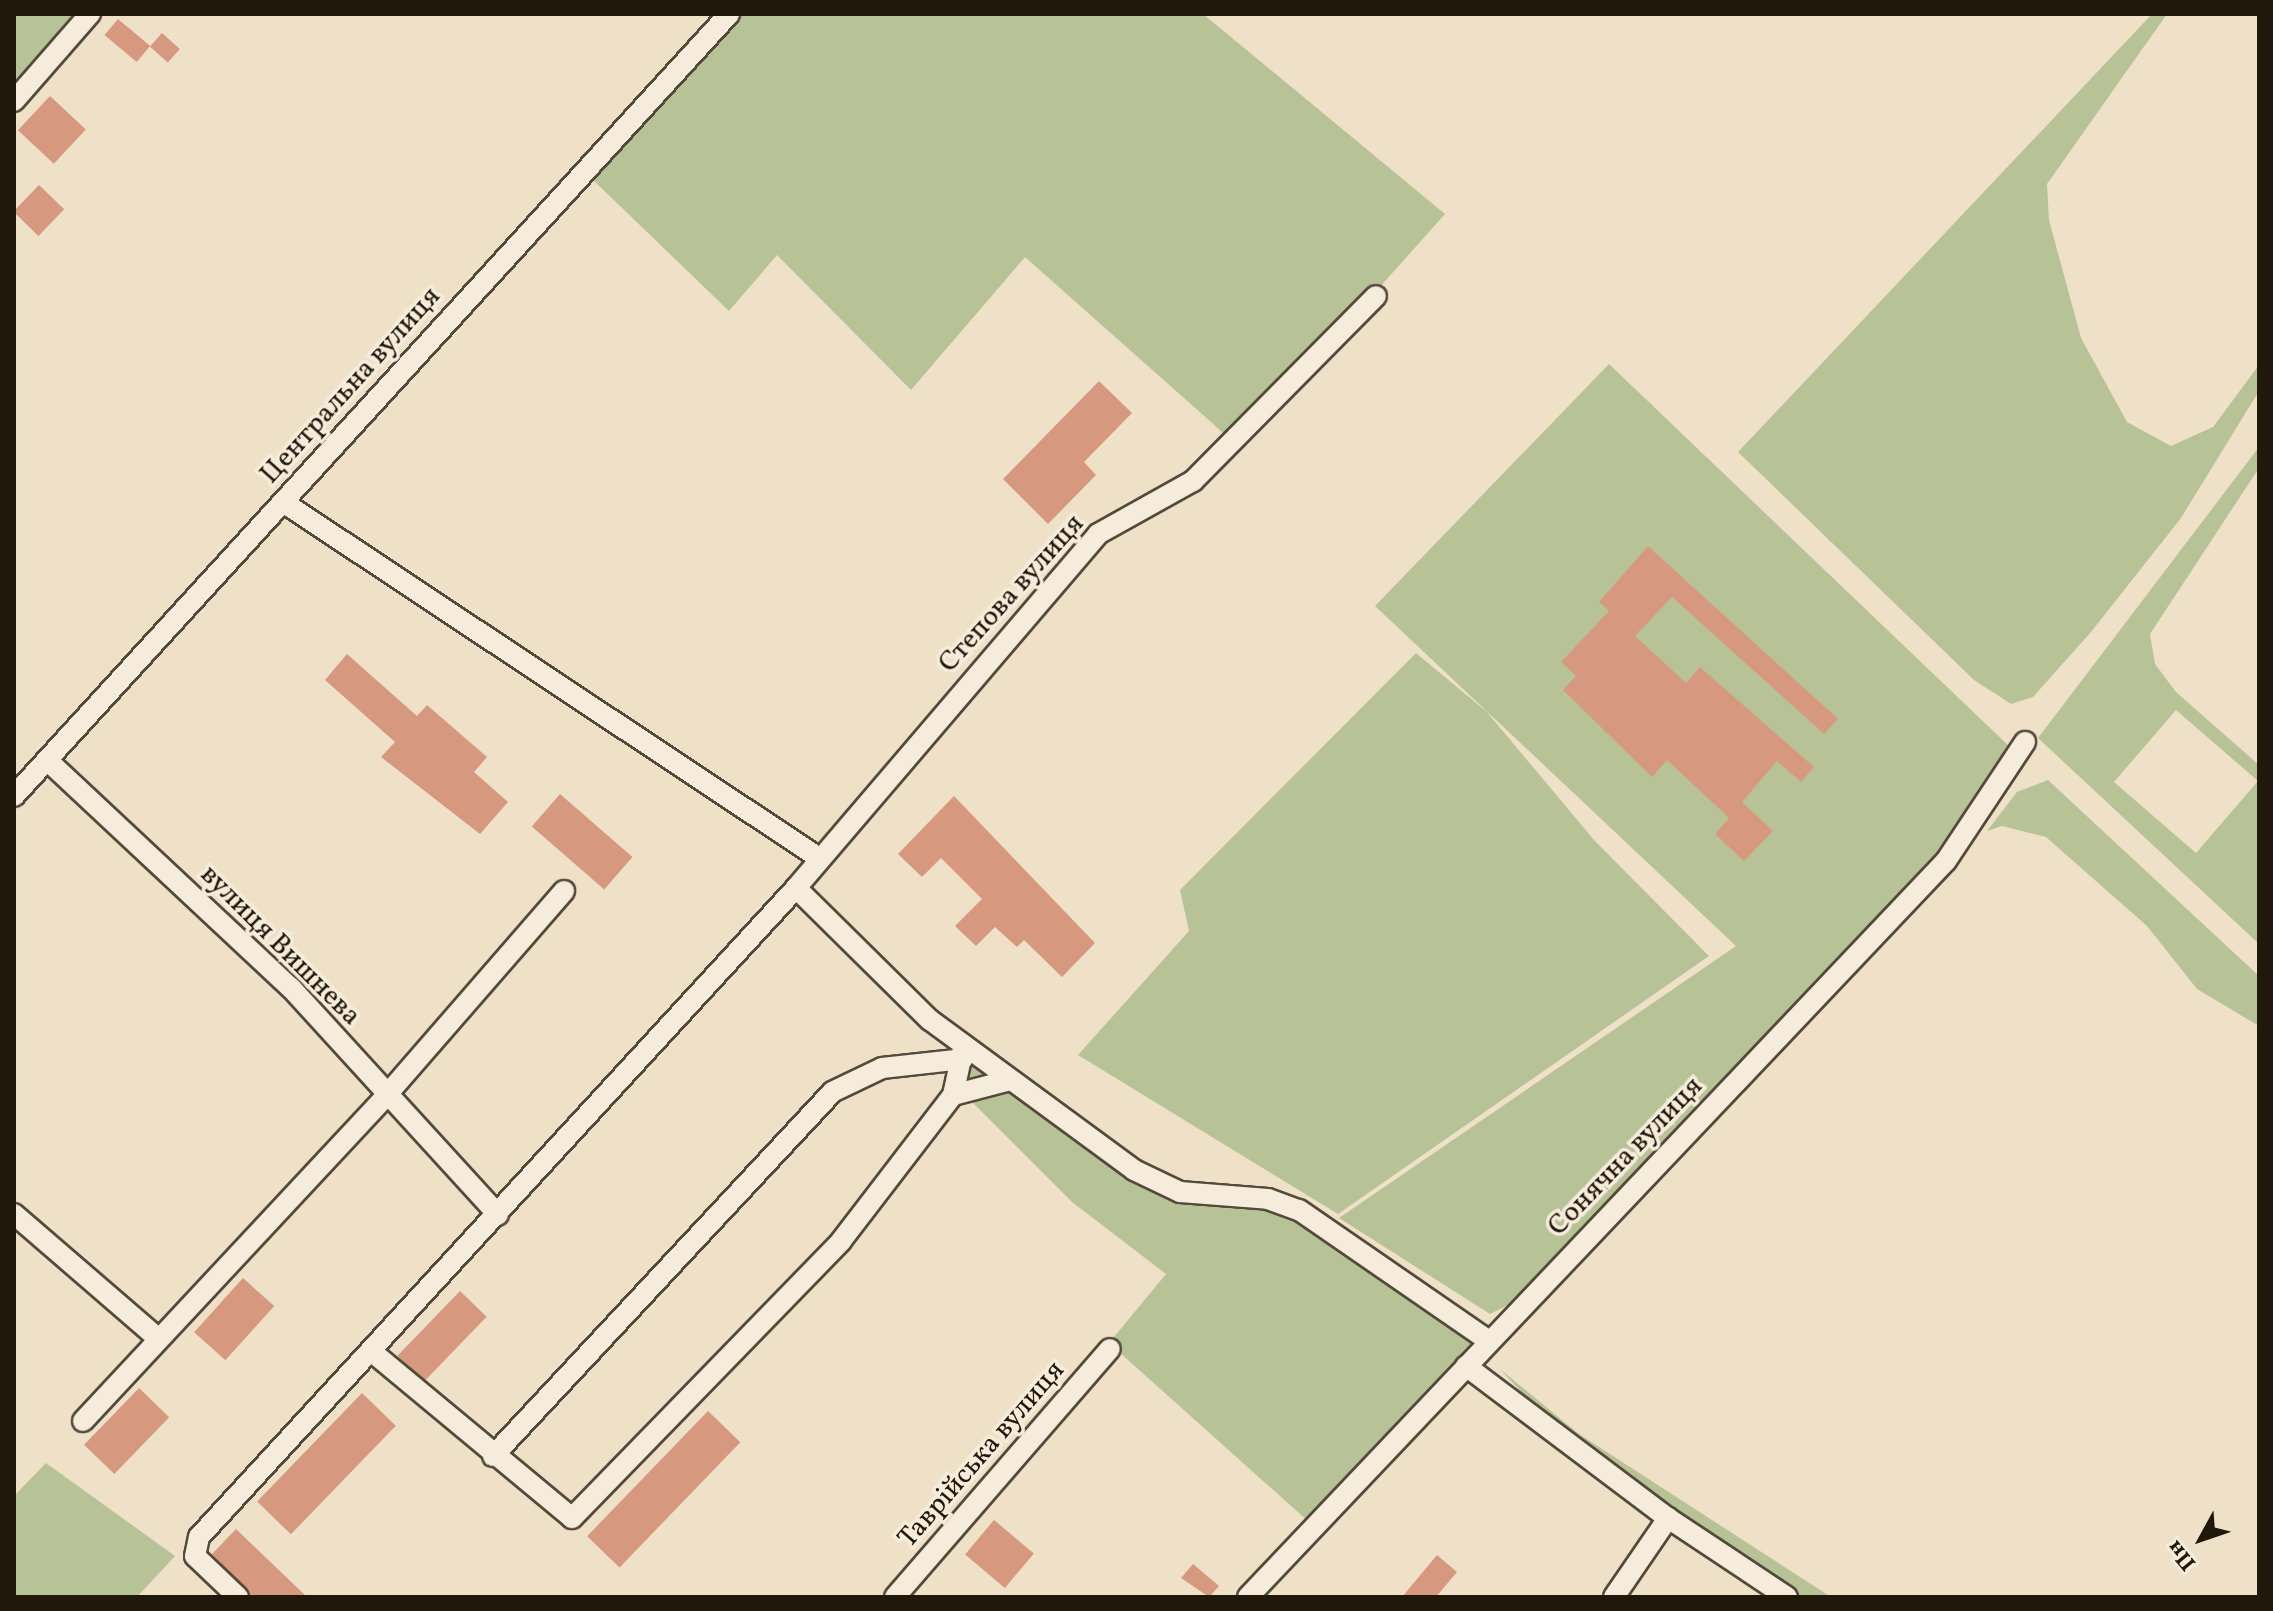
<!DOCTYPE html>
<meta charset="utf-8">
<style>
body{margin:0}
#map{position:relative;width:2273px;height:1611px;overflow:hidden;background:#efe1c7;font-family:Vollkorn,serif}
div>[style]{position:absolute}
.green>*{inset:0;background:#b7c397}
.building>*{inset:0;background:#d6997f;transform-origin:0 0}
.roads{filter:drop-shadow(2px 0 #544a3b) drop-shadow(-2px 0 #544a3b) drop-shadow(0 2px #544a3b) drop-shadow(0 -2px #544a3b)}
.minor>*{height:20px;margin:-10px;padding:0 10px;transform-origin:10px;border-radius:10px;background:#f5ecdb}
span{translate:-50% -50%;white-space:nowrap;text-align:center;line-height:1.15;-webkit-text-stroke:7px #f5ecdb;paint-order:stroke}
.street-label{font-size:28px;color:#21180c}
.frame{position:absolute;inset:0;border:16px solid #21180c;pointer-events:none}
.north{position:absolute;left:2161px;top:1499px;width:80px;height:80px;-webkit-text-stroke:6px #f5ecdb;paint-order:stroke;rotate:230deg;font-size:22px;font-weight:700;line-height:32px;text-align:center;color:#21180c}
.north::after{content:'';display:block;margin:auto;width:28px;height:36px;background:#21180c;clip-path:polygon(50% 0,100% 100%,50% 72%,0 100%)}
</style>
<div id="map">
<div class="green">
<div style="clip-path:polygon(14px 14px,81px 14px,14px 91px)"></div>
<div style="clip-path:polygon(743px 14px,1203px 14px,1445px 214px,1238px 446px,1025px 257px,911px 390px,777px 255px,729px 311px,593px 180px)"></div>
<div style="clip-path:polygon(2152px 14px,2167px 14px,2047px 184px,2049px 220px,2081px 338px,2127px 422px,2171px 446px,2213px 427px,2259px 365px,2259px 391px,2181px 518px,2091px 632px,2033px 697px,2011px 704px,1974px 680px,1738px 452px)"></div>
<div style="clip-path:polygon(1609px 364px,2011px 748px,1946px 842px,1664px 1153px,1514px 1302px,1490px 1314px,1339px 1218px,1736px 946px,1375px 606px)"></div>
<div style="clip-path:polygon(evenodd,2259px 447px,2259px 468px,2150px 634px,2155px 664px,2176px 692px,2259px 765px,2259px 944px,2038px 738px,2259px 447px,2176px 710px,2258px 781px,2196px 853px,2114px 782px,2176px 710px)"></div>
<div style="clip-path:polygon(1416px 653px,1487px 712px,1594px 840px,1709px 956px,1338px 1214px,1078px 1055px,1189px 931px,1180px 890px)"></div>
<div style="clip-path:polygon(2048px 780px,2259px 976px,2259px 1026px,2197px 989px,2147px 926px,2046px 837px,2002px 826px,1987px 831px,2017px 792px)"></div>
<div style="clip-path:polygon(967px 1059px,1159px 1188px,1283px 1205px,1473px 1343px,1309px 1522px,1109px 1343px,1166px 1274px,1072px 1202px,953px 1083px)"></div>
<div style="clip-path:polygon(1500px 1369px,1579px 1434px,1831px 1597px,1795px 1597px,1694px 1528px,1537px 1409px)"></div>
<div style="clip-path:polygon(46px 1463px,175px 1556px,137px 1597px,14px 1597px,14px 1496px)"></div>
</div>
<div class="building">
<div style="left:118px;top:19px;width:42px;height:21px;rotate:40deg"></div>
<div style="left:162px;top:33px;width:24px;height:18px;rotate:42deg"></div>
<div style="left:50px;top:96px;width:49px;height:47px;rotate:43deg"></div>
<div style="left:39px;top:185px;width:35px;height:37px;rotate:44deg"></div>
<div style="clip-path:polygon(1099px 381px,1132px 413px,1084px 462px,1096px 475px,1048px 524px,1003px 479px)"></div>
<div style="clip-path:polygon(1648px 546px,1838px 719px,1824px 734px,1672px 597px,1635px 636px,1686px 683px,1700px 667px,1814px 767px,1801px 782px,1777px 761px,1742px 802px,1773px 831px,1744px 861px,1715px 834px,1729px 818px,1667px 760px,1652px 777px,1563px 690px,1576px 676px,1561px 662px,1609px 611px,1599px 602px)"></div>
<div style="clip-path:polygon(347px 654px,417px 716px,427px 705px,487px 757px,474px 772px,508px 802px,480px 834px,381px 757px,395px 742px,325px 680px)"></div>
<div style="left:560px;top:794px;width:96px;height:43px;rotate:41deg"></div>
<div style="clip-path:polygon(954px 796px,1095px 943px,1062px 977px,1024px 940px,1017px 947px,995px 927px,976px 946px,955px 926px,982px 899px,941px 858px,922px 877px,898px 854px)"></div>
<div style="left:243px;top:1278px;width:42px;height:73px;rotate:42deg"></div>
<div style="left:460px;top:1291px;width:37px;height:90px;rotate:44deg"></div>
<div style="left:139px;top:1388px;width:42px;height:79px;rotate:44deg"></div>
<div style="left:362px;top:1393px;width:47px;height:151px;rotate:44deg"></div>
<div style="left:708px;top:1411px;width:45px;height:174px;rotate:44deg"></div>
<div style="left:994px;top:1520px;width:52px;height:45px;rotate:40deg"></div>
<div style="clip-path:polygon(236px 1529px,307px 1597px,251px 1597px,212px 1554px)"></div>
<div style="clip-path:polygon(1437px 1555px,1457px 1572px,1436px 1597px,1402px 1597px)"></div>
<div style="clip-path:polygon(1193px 1564px,1219px 1586px,1209px 1597px,1181px 1578px)"></div>
</div>
<div class="roads">
<div class="minor">
<div style="left:14px;top:101px;width:116px;rotate:-48.9deg"></div>
<div style="left:283px;top:502px;width:643px;rotate:33.59deg"></div>
<div style="left:47px;top:760px;width:334px;rotate:43.1deg"></div>
<div style="left:291px;top:988px;width:307px;rotate:47.6deg"></div>
<div style="left:14px;top:796px;width:1060px;rotate:-47.56deg"></div>
<div style="left:796px;top:888px;width:188px;rotate:44.6deg"></div>
<div style="left:930px;top:1020px;width:253px;rotate:36.3deg"></div>
<div style="left:1134px;top:1170px;width:51px;rotate:25.6deg"></div>
<div style="left:1180px;top:1192px;width:88px;rotate:4.5deg"></div>
<div style="left:1268px;top:1199px;width:33px;rotate:20deg"></div>
<div style="left:1299px;top:1210px;width:231px;rotate:34.6deg"></div>
<div style="left:953px;top:1095px;width:59px;rotate:-14.7deg"></div>
<div style="left:14px;top:1214px;width:191px;rotate:40.8deg"></div>
<div style="left:371px;top:1351px;width:261px;rotate:39.7deg"></div>
<div style="left:572px;top:1518px;width:386px;rotate:-45.8deg"></div>
<div style="left:841px;top:1241px;width:184px;rotate:-52.5deg"></div>
<div style="left:953px;top:1095px;width:51px;rotate:-77.6deg"></div>
<div style="left:1466px;top:1366px;width:253px;rotate:37deg"></div>
<div style="left:1668px;top:1518px;width:143px;rotate:33.6deg"></div>
<div style="left:83px;top:1421px;width:443px;rotate:-47deg"></div>
<div style="left:385px;top:1097px;width:273px;rotate:-49deg"></div>
<div style="left:493px;top:1456px;width:497px;rotate:-47deg"></div>
<div style="left:832px;top:1092px;width:55px;rotate:-25.6deg"></div>
<div style="left:882px;top:1068px;width:81px;rotate:-6.3deg"></div>
<div style="left:238px;top:1597px;width:59px;rotate:-136.4deg"></div>
<div style="left:195px;top:1556px;width:19px;rotate:-78deg"></div>
<div style="left:199px;top:1537px;width:882px;rotate:-47.39deg"></div>
<div style="left:796px;top:888px;width:465px;rotate:-49.5deg"></div>
<div style="left:1098px;top:534px;width:109px;rotate:-29.2deg"></div>
<div style="left:1193px;top:481px;width:260px;rotate:-45.3deg"></div>
<div style="left:895px;top:1597px;width:328px;rotate:-49.1deg"></div>
<div style="left:1248px;top:1597px;width:1014px;rotate:-46.52deg"></div>
<div style="left:1946px;top:861px;width:143px;rotate:-56.4deg"></div>
<div style="left:1614px;top:1597px;width:96px;rotate:-55.6deg"></div>
</div>
</div>
<div class="street-label">
<span style="left:351px;top:386px;rotate:-48deg">Центральна вулиця</span>
<span style="left:1012px;top:594px;rotate:-48deg">Степова вулиця</span>
<span style="left:280px;top:946px;rotate:45deg">вулиця Вишнева</span>
<span style="left:1626px;top:1157px;rotate:-46deg">Сонячна вулиця</span>
<span style="left:982px;top:1455px;rotate:-49deg">Таврійська вулиця</span>
</div>
<div class="frame"></div>
<div class="north">Пн</div>
</div>
